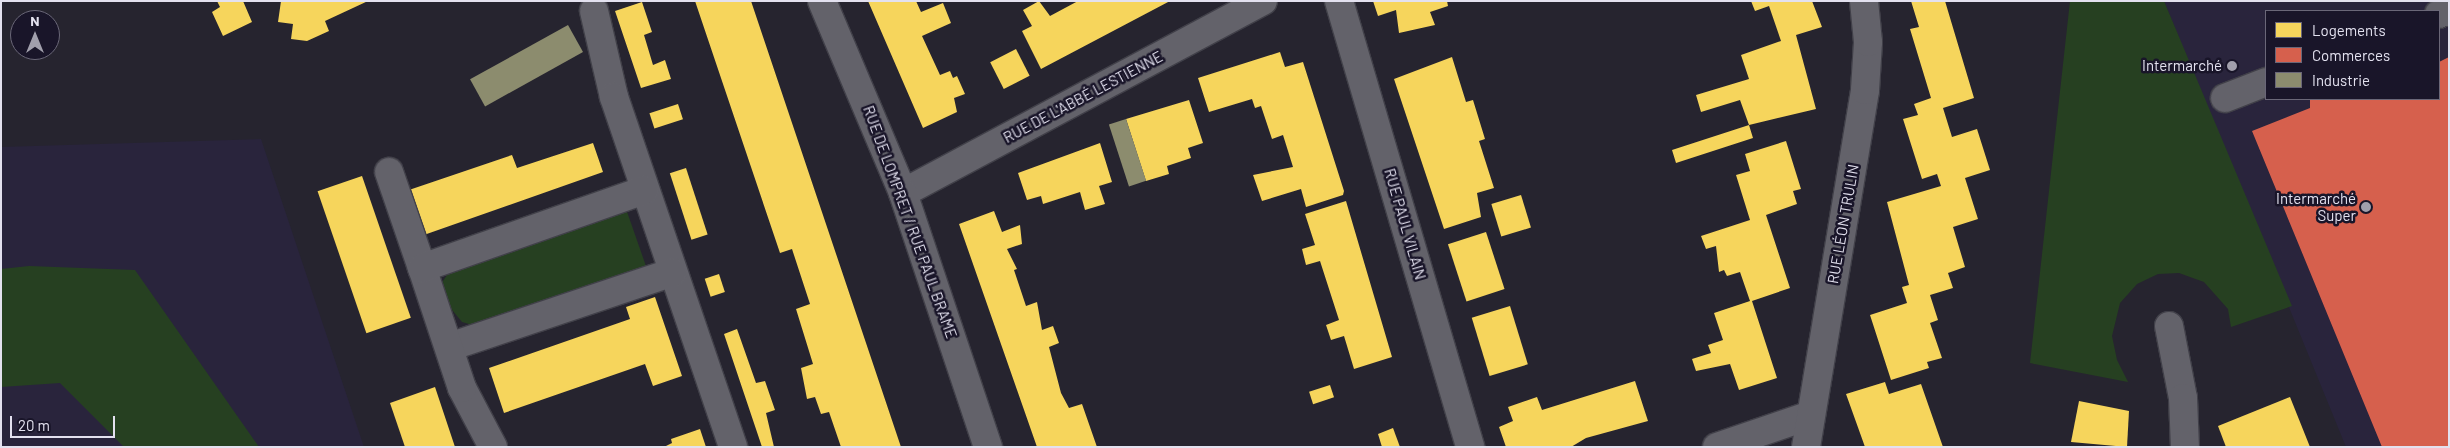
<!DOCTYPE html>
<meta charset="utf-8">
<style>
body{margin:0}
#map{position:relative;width:2450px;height:448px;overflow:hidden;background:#26242f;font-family:Barlow,sans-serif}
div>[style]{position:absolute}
.built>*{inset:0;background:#29243c}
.green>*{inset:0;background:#264021}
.homes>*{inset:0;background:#f6d55c;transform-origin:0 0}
.shops>*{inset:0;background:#d6604d}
.industry>*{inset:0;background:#8c8c6e;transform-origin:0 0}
.roads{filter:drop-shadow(1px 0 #414049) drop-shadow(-1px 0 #414049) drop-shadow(0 1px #414049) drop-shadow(0 -1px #414049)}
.minor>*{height:28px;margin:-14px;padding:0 14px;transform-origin:14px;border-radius:14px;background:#63626a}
.tertiary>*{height:28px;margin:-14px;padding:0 14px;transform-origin:14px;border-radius:14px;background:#63626a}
.dots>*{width:14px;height:14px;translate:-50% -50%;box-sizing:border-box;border:2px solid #191529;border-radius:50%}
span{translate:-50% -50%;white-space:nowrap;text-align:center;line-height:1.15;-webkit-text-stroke:5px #191529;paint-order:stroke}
.poi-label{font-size:15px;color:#e3e1ef}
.right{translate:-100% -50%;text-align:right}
.street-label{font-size:15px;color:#e3e1ef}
.frame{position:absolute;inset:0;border:2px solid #e3e1ef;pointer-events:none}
.legend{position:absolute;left:2265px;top:10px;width:175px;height:90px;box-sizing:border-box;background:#191529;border:1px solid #6a6778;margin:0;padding:6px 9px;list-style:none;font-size:15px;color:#e3e1ef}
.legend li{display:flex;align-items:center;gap:10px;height:25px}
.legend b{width:25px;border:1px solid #6a6778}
.north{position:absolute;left:10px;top:10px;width:50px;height:50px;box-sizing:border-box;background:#191529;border:1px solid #6a6778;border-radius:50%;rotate:0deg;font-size:14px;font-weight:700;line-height:20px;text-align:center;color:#e3e1ef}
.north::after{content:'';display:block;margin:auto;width:18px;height:22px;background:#a19fac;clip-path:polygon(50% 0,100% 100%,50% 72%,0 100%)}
.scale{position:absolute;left:10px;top:416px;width:105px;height:22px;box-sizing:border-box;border:2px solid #e3e1ef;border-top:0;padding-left:6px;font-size:15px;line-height:18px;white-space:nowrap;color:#e3e1ef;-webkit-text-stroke:4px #191529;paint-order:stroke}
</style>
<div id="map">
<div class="built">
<div style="clip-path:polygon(evenodd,2164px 1px,2449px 1px,2449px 447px,2346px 447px,2164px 1px,2266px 11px,2439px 11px,2439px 99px,2266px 99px,2266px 11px)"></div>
<div style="clip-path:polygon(261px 139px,364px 447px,1px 447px,1px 147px)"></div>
</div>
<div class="green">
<div style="clip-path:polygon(2070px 1px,2164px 1px,2292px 306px,2231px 327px,2228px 309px,2204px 282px,2179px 273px,2158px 274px,2137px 284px,2120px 303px,2112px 336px,2117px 360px,2128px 382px,2030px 363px)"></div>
<div style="clip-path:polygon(625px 206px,647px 269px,476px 326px,462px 322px,444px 300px,443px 281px,451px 269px)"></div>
<div style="clip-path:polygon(29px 266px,135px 270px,259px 447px,124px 447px,60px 383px,1px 387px,1px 269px)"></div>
</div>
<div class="homes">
<div style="clip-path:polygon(217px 1px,243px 1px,252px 22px,223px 36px,212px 12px,220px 7px)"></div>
<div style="clip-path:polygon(281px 1px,368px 1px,325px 21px,329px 31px,307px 41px,291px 39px,293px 24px,278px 22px)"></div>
<div style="clip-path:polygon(695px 1px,751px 1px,901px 447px,841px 447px,829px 412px,821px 414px,815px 397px,807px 399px,801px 368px,813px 364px,796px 309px,810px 304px,792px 249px,780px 253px)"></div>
<div style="clip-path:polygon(868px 1px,916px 1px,921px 12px,943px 3px,951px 23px,922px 36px,940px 75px,950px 71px,953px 78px,957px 76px,965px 94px,954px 98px,957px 112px,923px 128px)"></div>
<div style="clip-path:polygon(1039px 1px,1050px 16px,1078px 1px,1170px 1px,1041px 69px,1022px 31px,1032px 26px,1023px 10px)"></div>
<div style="clip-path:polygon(1373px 1px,1447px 1px,1448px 6px,1430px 12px,1435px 25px,1399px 33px,1396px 10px,1378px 16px)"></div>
<div style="clip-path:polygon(1751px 1px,1812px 1px,1822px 27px,1796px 35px,1816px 109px,1749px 125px,1753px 138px,1676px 163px,1672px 150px,1749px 125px,1740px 100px,1701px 112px,1696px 95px,1749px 79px,1741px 55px,1781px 41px,1769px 6px,1755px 11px)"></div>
<div style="clip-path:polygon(1911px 1px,1945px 1px,1974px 98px,1943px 108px,1952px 137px,1977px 129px,1990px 170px,1965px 178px,1978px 219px,1953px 227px,1965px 267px,1948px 273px,1953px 288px,1930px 295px,1938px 320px,1930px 323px,1942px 358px,1927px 362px,1929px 368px,1891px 380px,1870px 315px,1907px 303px,1902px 287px,1909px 285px,1887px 202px,1941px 186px,1937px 174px,1922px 179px,1903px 119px,1918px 115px,1914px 104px,1931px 98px,1910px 29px,1919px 27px)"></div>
<div style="clip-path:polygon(642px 2px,652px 32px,644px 35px,653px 65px,665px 60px,671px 79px,641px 88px,615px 11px)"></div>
<div style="left:1016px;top:49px;width:30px;height:29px;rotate:63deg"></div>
<div style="clip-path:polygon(1280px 52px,1285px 67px,1303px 62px,1344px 191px,1343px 195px,1306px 207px,1301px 189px,1262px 201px,1253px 175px,1293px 167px,1283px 135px,1272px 139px,1261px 106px,1255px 108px,1252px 99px,1209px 112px,1198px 78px)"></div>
<div style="clip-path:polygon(1452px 57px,1466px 102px,1473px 100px,1485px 139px,1479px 141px,1494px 188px,1477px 193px,1481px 217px,1444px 229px,1394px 79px)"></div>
<div style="clip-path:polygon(1189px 100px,1203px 143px,1188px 148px,1191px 158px,1167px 166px,1169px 174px,1146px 181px,1126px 119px)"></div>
<div style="left:678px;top:104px;width:16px;height:30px;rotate:72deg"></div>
<div style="clip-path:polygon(1786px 141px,1801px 189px,1793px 191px,1797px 204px,1766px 215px,1790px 288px,1752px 301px,1777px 378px,1739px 390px,1730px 364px,1696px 371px,1692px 359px,1711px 353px,1708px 345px,1723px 340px,1714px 313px,1750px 301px,1740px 272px,1727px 276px,1724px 270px,1719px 272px,1716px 246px,1706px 249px,1701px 236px,1750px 220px,1736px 175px,1750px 171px,1745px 154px)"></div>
<div style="clip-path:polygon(593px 143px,603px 172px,421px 236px,406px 191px,512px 155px,517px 168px)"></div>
<div style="clip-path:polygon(1100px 143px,1112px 182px,1099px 186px,1105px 204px,1085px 210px,1080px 192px,1043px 204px,1041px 196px,1027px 200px,1018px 173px)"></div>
<div style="left:686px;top:168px;width:70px;height:17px;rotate:72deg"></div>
<div style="left:362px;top:176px;width:150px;height:47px;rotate:71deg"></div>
<div style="left:1521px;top:195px;width:34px;height:31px;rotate:73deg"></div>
<div style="clip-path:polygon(1346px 201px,1392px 357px,1354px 369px,1344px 336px,1331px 340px,1326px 325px,1339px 320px,1320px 261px,1306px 265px,1302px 249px,1315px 245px,1305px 214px)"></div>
<div style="clip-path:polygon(994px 211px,1002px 232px,1020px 225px,1022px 244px,1007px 249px,1017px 269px,1014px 270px,1026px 306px,1037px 302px,1042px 330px,1053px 326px,1059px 343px,1049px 347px,1061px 393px,1069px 408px,1082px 404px,1097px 447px,1037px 447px,959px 224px)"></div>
<div style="left:1486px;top:232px;width:60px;height:40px;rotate:72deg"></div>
<div style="left:719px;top:274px;width:19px;height:15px;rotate:72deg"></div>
<div style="clip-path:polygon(655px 297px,682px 376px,653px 386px,645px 364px,504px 413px,489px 368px,630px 319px,626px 307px)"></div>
<div style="left:1510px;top:306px;width:61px;height:40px;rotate:73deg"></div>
<div style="clip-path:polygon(737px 329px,756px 383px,765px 381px,775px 410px,766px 413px,774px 447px,762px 447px,724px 334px)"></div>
<div style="clip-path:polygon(1635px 381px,1648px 421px,1586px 438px,1571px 447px,1506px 447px,1499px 427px,1513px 421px,1508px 407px,1537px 397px,1542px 410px)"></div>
<div style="clip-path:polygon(1885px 382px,1889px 394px,1921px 384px,1943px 447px,1865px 447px,1846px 394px)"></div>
<div style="left:1330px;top:385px;width:13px;height:22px;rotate:72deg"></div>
<div style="clip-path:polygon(435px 387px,455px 447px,405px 447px,390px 403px)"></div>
<div style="clip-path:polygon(2290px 397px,2310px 447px,2226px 447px,2218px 426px)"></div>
<div style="clip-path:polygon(2079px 401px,2129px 411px,2127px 447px,2071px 442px)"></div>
<div style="clip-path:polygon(1393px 428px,1400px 447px,1382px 447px,1378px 434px)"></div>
<div style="clip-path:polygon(700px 429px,706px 447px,664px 447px,672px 443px,671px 439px)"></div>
</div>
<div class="shops">
<div style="clip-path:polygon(2449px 57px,2449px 447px,2382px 447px,2252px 131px,2310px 108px,2310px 99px,2439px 99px,2439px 62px)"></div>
</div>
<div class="industry">
<div style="left:568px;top:25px;width:31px;height:112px;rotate:61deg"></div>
<div style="left:1126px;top:119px;width:65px;height:18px;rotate:72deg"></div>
</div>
<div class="roads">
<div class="minor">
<div style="left:1339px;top:1px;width:465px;rotate:73.6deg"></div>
<div style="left:594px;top:11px;width:88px;rotate:76.9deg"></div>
<div style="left:614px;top:97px;width:370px;rotate:71.2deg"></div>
<div style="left:2439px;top:14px;width:11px;rotate:-22deg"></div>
<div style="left:2225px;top:98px;width:44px;rotate:-21.3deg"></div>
<div style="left:389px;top:172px;width:102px;rotate:71deg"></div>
<div style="left:903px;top:193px;width:408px;rotate:-28.1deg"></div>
<div style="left:2169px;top:326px;width:73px;rotate:79deg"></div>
<div style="left:2183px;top:398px;width:49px;rotate:87.7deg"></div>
<div style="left:449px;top:347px;width:236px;rotate:-18.5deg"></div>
<div style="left:493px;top:447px;width:67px;rotate:-117.7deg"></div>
<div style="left:462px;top:388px;width:126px;rotate:-108.4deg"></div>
<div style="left:422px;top:268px;width:236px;rotate:-19.3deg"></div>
<div style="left:1717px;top:447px;width:99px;rotate:-18.8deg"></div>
<div style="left:1806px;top:447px;width:362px;rotate:-80.6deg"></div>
<div style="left:1865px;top:90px;width:48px;rotate:-86.4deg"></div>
<div style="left:1868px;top:42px;width:41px;rotate:-95.6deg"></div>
</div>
<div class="tertiary">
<div style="left:822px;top:1px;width:208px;rotate:67.1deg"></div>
<div style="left:903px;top:193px;width:268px;rotate:71.5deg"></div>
</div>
</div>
<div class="dots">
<div style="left:2232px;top:66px;background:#a19fac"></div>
<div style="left:2366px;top:207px;background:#a19fac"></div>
</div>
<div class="poi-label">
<span class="right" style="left:2222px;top:66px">Intermarché</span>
<span class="right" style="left:2356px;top:207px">Intermarché<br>Super</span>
</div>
<div class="street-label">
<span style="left:1083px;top:97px;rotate:-28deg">RUE DE L'ABBÉ LESTIENNE</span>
<span style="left:910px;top:222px;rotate:70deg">RUE DE LOMPRET / RUE PAUL BRAME</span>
<span style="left:1405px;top:224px;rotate:74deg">RUE PAUL VILAIN</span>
<span style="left:1843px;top:224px;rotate:-80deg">RUE LÉON TRULIN</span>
</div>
<div class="frame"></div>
<ul class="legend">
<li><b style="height:14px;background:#f6d55c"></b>Logements</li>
<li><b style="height:14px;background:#d6604d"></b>Commerces</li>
<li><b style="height:14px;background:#8c8c6e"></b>Industrie</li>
</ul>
<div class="north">N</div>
<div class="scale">20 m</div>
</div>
